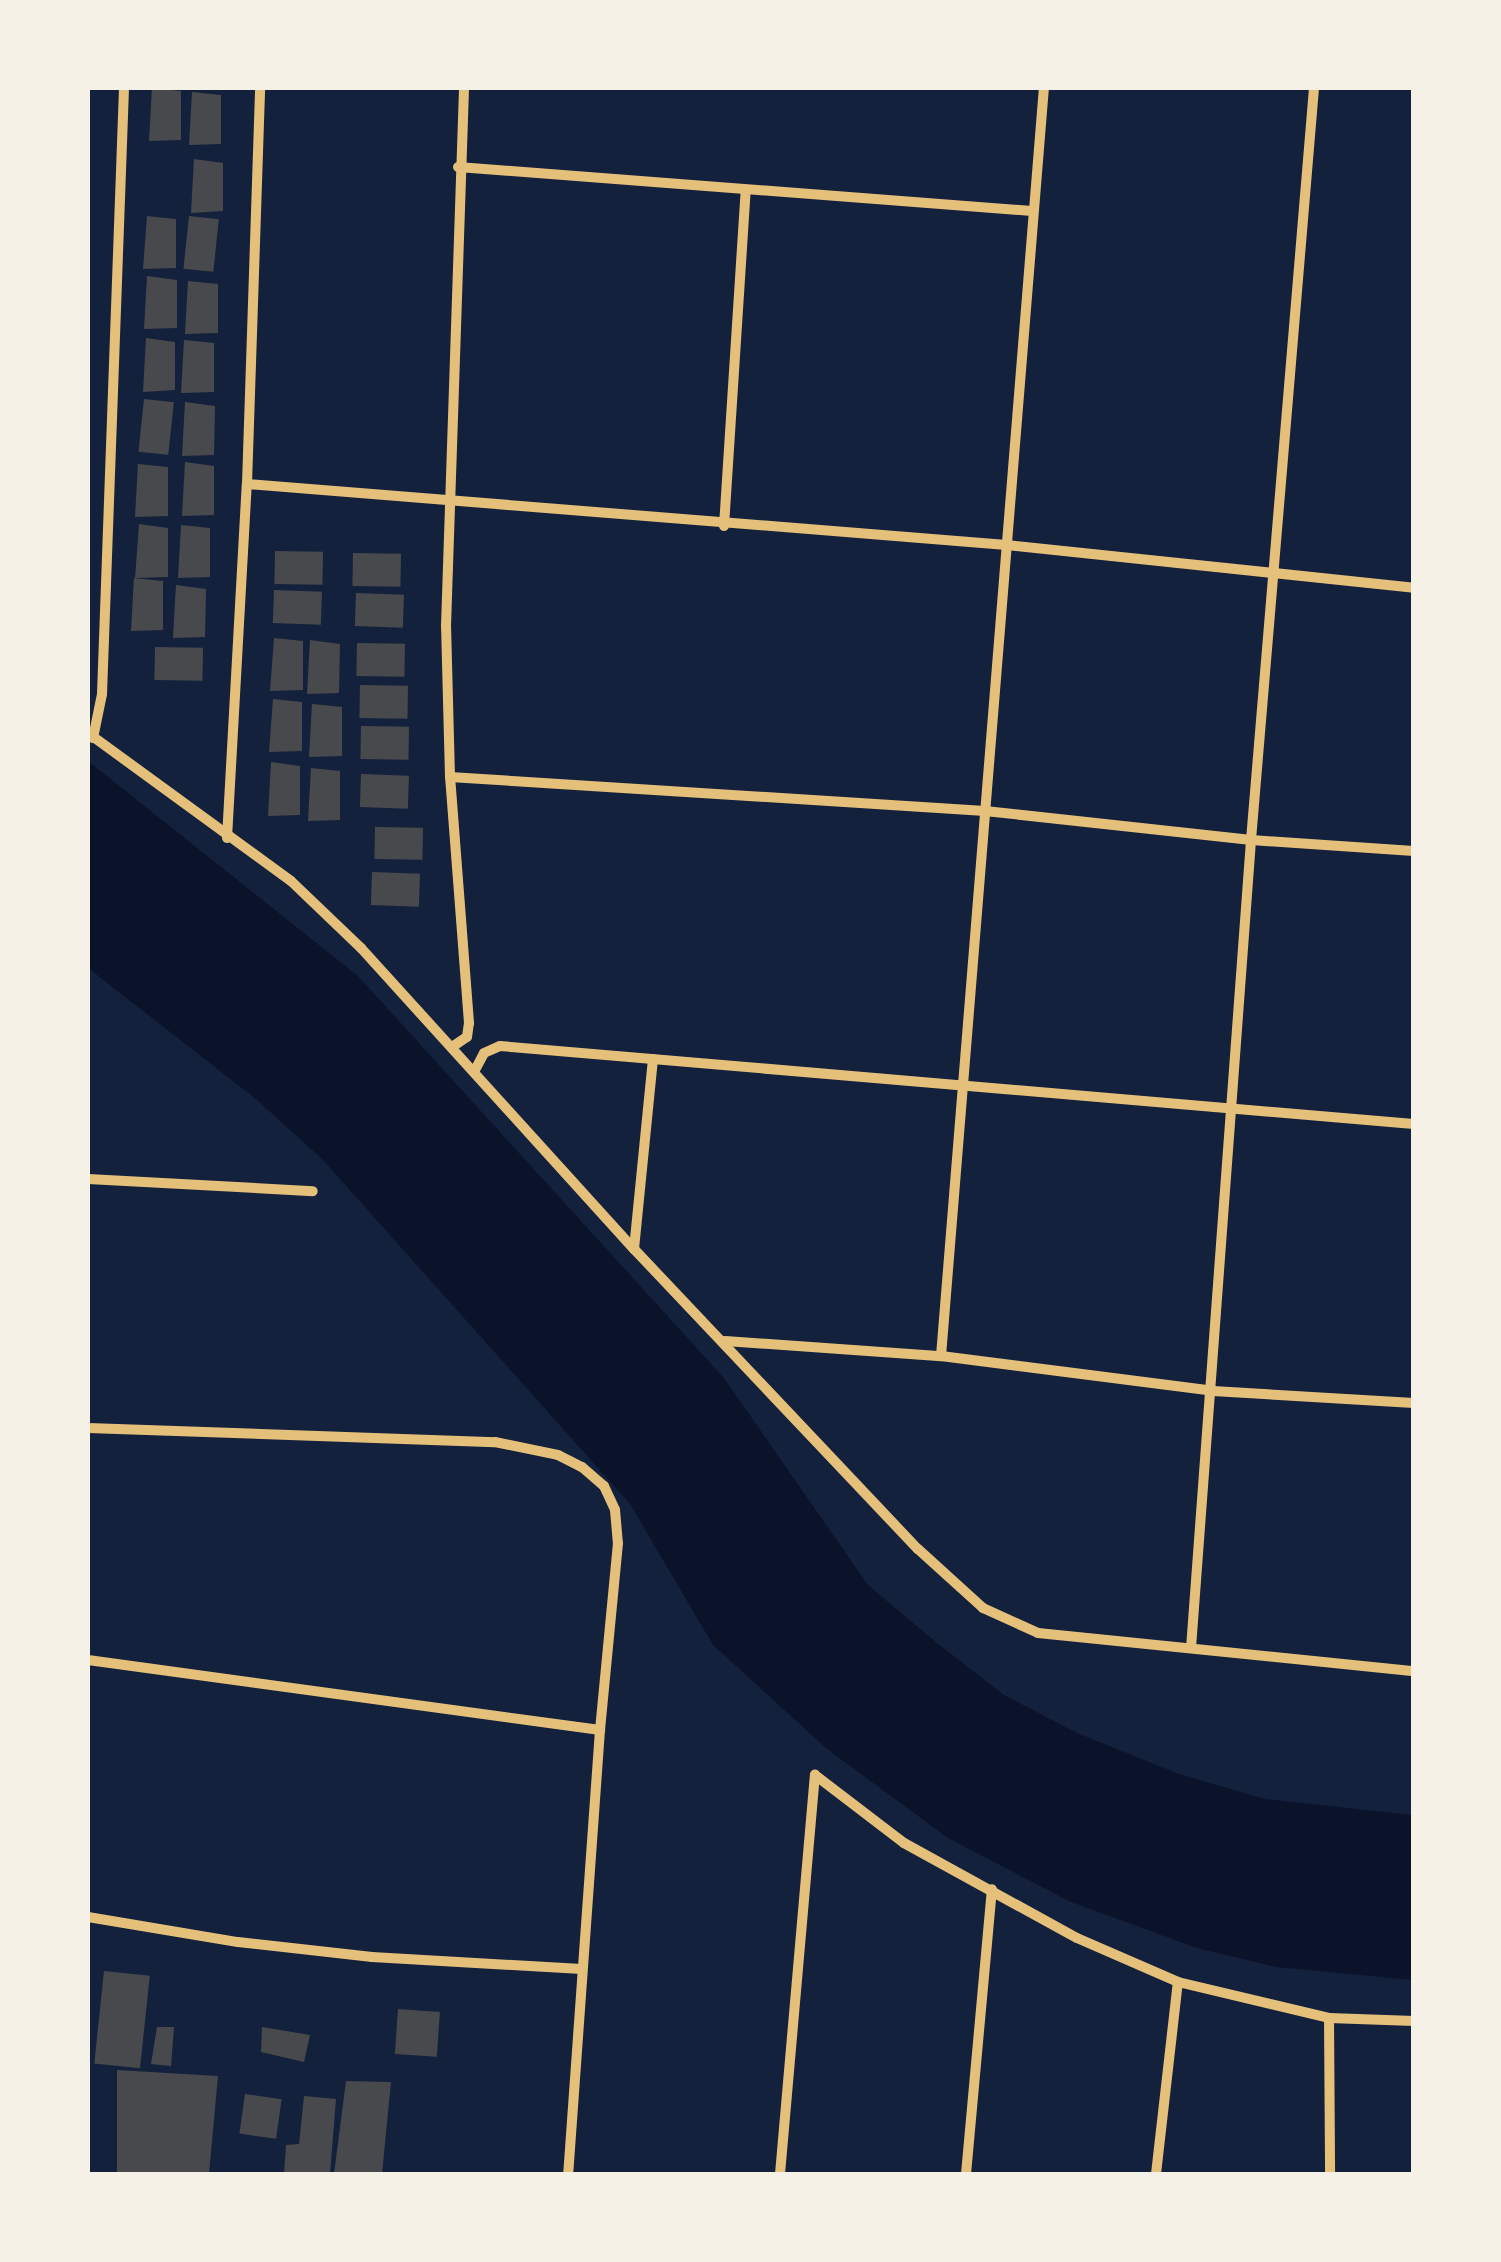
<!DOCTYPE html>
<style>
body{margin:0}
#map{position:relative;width:1501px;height:2262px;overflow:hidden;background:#14213d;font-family:Arial,sans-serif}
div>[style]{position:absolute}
.water>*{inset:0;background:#0b132b}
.building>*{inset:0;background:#48494c;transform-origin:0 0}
.minor>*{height:10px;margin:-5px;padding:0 5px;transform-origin:5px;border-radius:5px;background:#e5c07b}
span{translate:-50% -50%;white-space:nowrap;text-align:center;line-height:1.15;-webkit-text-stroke:9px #f6f1e7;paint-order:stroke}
.frame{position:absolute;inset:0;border:90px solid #f6f1e7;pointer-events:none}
</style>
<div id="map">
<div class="water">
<div style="clip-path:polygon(88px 761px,358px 976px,724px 1378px,868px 1585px,937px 1643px,1004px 1695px,1077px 1733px,1179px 1774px,1265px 1799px,1413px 1815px,1413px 1980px,1276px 1967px,1197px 1948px,1071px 1902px,948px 1838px,827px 1749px,713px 1645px,630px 1504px,323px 1160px,256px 1099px,88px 968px)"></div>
</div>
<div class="building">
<div style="clip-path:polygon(152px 88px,181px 91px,181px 140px,149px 141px)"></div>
<div style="clip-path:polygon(192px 92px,221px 95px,221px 144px,189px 145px)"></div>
<div style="clip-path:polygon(194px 159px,223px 163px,223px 211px,191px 213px)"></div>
<div style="clip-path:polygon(147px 216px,176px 219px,176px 268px,143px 269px)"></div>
<div style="left:189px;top:216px;width:30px;height:53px;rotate:6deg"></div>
<div style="clip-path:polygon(147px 276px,177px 280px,177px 328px,144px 329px)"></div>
<div style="clip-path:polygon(188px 281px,218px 284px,218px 333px,185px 334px)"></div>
<div style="clip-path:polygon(146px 338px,175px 342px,175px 390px,143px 392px)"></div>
<div style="clip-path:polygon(184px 340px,214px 343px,214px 392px,181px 393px)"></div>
<div style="left:144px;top:399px;width:30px;height:53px;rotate:6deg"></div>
<div style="clip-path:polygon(185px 402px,215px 406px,214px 455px,182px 456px)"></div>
<div style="clip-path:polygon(185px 462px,214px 466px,214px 515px,182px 516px)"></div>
<div style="clip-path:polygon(138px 464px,168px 467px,168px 516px,135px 517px)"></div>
<div style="clip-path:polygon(139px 524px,168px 528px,168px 577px,135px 578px)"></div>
<div style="clip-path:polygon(181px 525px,210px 528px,210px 577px,178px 578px)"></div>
<div style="left:275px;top:551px;width:48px;height:33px;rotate:1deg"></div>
<div style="left:353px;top:553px;width:48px;height:33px;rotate:1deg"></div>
<div style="clip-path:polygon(134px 578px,163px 581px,163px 630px,131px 631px)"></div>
<div style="clip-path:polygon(176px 585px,206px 589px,205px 637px,173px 638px)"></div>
<div style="left:274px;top:590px;width:48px;height:33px;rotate:2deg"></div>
<div style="left:356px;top:593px;width:48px;height:33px;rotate:2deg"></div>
<div style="clip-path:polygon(274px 638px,303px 641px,303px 690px,270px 691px)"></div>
<div style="clip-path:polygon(310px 640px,340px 644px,339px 693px,307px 694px)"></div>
<div style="left:357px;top:643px;width:48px;height:33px;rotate:1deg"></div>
<div style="left:155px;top:647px;width:48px;height:33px;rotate:1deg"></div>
<div style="left:360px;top:685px;width:48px;height:33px;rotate:1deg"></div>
<div style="clip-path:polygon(273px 699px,302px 702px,302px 751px,269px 752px)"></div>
<div style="clip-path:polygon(312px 704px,342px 707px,342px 756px,309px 757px)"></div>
<div style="left:361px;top:726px;width:48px;height:33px;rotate:1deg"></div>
<div style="clip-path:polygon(271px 762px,300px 766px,300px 815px,268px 816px)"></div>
<div style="clip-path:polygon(311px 768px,340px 771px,340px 820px,308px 821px)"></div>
<div style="left:361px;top:774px;width:48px;height:33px;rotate:2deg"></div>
<div style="left:375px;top:827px;width:48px;height:32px;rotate:1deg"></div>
<div style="left:372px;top:872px;width:48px;height:33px;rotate:2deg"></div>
<div style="left:104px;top:1971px;width:46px;height:93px;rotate:6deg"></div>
<div style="left:398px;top:2009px;width:42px;height:45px;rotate:4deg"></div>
<div style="clip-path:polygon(157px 2027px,174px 2027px,171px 2066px,151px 2064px)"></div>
<div style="clip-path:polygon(262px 2027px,310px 2035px,304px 2062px,261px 2052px)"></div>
<div style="clip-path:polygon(117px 2070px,218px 2076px,209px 2174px,117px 2174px)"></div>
<div style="clip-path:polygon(346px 2081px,391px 2082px,382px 2174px,334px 2174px)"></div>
<div style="left:245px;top:2094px;width:37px;height:40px;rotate:8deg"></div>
<div style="clip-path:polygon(304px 2096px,336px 2099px,330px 2174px,284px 2174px,286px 2145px,299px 2144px)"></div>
</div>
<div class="minor">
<div style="left:458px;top:167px;width:576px;rotate:4.38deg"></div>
<div style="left:247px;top:484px;width:762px;rotate:4.59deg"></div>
<div style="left:1007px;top:545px;width:409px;rotate:6deg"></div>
<div style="left:724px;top:526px;width:337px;rotate:-86.3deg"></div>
<div style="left:88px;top:733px;width:251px;rotate:36.1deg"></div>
<div style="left:291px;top:881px;width:97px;rotate:43.7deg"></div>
<div style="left:361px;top:948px;width:406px;rotate:47.8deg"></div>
<div style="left:634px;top:1249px;width:413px;rotate:46.6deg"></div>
<div style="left:918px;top:1549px;width:88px;rotate:42.2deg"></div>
<div style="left:983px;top:1608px;width:60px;rotate:24.4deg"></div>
<div style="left:1038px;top:1633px;width:378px;rotate:5.8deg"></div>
<div style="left:93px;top:738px;width:45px;rotate:-78.4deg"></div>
<div style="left:102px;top:694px;width:606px;rotate:-87.92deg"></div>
<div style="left:450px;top:777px;width:536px;rotate:3.64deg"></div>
<div style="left:985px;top:811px;width:268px;rotate:6.2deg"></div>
<div style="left:1251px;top:840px;width:163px;rotate:3.9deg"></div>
<div style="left:227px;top:838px;width:355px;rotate:-86.8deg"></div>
<div style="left:247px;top:484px;width:396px;rotate:-88.1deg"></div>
<div style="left:452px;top:1047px;width:18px;rotate:-34deg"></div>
<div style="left:467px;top:1037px;width:14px;rotate:-82deg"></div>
<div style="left:469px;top:1023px;width:247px;rotate:-94.4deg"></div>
<div style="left:450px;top:777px;width:151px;rotate:-91.5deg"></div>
<div style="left:446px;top:626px;width:538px;rotate:-88.08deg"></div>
<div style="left:474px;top:1072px;width:21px;rotate:-62deg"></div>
<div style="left:484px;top:1053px;width:17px;rotate:-24deg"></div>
<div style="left:500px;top:1046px;width:917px;rotate:4.88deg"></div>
<div style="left:88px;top:1179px;width:225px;rotate:3.1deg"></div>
<div style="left:634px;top:1249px;width:191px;rotate:-84.3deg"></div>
<div style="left:725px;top:1341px;width:217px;rotate:4deg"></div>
<div style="left:941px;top:1356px;width:274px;rotate:7.3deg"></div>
<div style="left:1213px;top:1391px;width:201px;rotate:3.4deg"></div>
<div style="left:941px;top:1356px;width:1272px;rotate:-85.36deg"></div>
<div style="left:88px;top:1428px;width:407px;rotate:2deg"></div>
<div style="left:495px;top:1442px;width:64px;rotate:11.7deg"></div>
<div style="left:558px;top:1455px;width:27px;rotate:27deg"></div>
<div style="left:582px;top:1467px;width:29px;rotate:41deg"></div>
<div style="left:604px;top:1486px;width:26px;rotate:65deg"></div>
<div style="left:615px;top:1510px;width:33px;rotate:85deg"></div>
<div style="left:618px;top:1543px;width:188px;rotate:95.5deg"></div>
<div style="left:600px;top:1730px;width:445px;rotate:94.1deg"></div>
<div style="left:1191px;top:1648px;width:810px;rotate:-85.75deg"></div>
<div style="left:1251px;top:840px;width:755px;rotate:-85.21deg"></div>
<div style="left:88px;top:1660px;width:517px;rotate:7.79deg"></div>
<div style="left:815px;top:1775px;width:112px;rotate:37.4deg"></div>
<div style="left:904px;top:1843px;width:197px;rotate:28.8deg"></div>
<div style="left:1077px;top:1938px;width:110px;rotate:23.5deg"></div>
<div style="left:1178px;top:1982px;width:155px;rotate:13.4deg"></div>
<div style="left:1329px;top:2018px;width:85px;rotate:2deg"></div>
<div style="left:88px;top:1917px;width:152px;rotate:9.5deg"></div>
<div style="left:238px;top:1942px;width:135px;rotate:6.4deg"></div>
<div style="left:372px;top:1957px;width:210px;rotate:3.3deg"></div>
<div style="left:1329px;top:2018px;width:156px;rotate:89.6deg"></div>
<div style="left:780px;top:2174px;width:401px;rotate:-85deg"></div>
<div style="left:966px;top:2174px;width:286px;rotate:-84.8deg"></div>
<div style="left:1156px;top:2174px;width:193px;rotate:-83.5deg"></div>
</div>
<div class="frame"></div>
</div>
